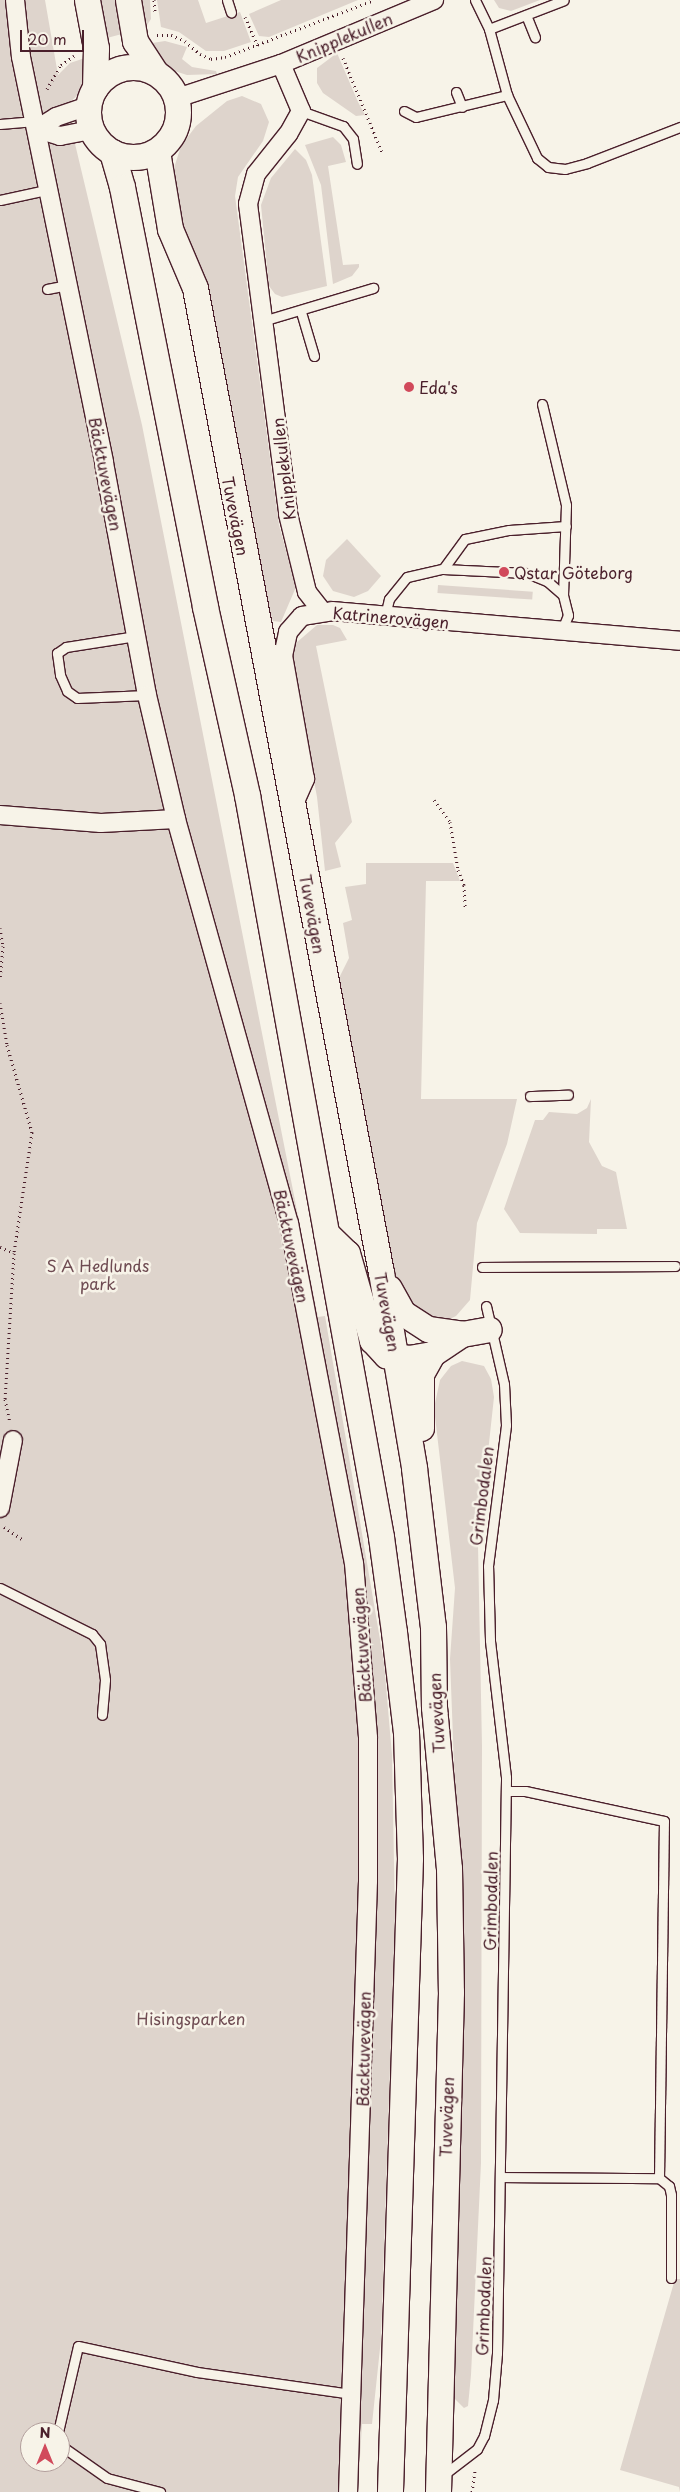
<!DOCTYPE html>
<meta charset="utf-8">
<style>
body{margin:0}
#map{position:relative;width:680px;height:2492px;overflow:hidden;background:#f7f3e8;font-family:"Playpen Sans",sans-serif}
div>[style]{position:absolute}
.green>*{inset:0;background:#ded4cc;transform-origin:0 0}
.path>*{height:3px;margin-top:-1.5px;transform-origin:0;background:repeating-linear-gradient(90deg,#4a1f2b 0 1px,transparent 0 5px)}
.roads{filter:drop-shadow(1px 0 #4a1f2b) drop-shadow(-1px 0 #4a1f2b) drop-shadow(0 1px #4a1f2b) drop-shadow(0 -1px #4a1f2b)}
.lane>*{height:9px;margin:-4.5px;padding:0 4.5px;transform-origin:4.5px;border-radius:4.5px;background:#f7f3e8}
.street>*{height:18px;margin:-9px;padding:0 9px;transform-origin:9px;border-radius:9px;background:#f7f3e8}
.secondary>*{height:25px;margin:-12.5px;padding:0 12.5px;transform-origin:12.5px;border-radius:12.5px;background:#f7f3e8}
.secondary>.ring{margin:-12.5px;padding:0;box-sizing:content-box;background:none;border:25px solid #f7f3e8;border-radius:50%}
.dots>*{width:14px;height:14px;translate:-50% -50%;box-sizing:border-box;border:2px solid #f7f3e8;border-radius:50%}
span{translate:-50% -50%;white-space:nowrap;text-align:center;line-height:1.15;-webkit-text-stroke:5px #f7f3e8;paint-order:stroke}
.street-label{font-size:16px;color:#4a1f2b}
.poi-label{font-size:16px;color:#4a1f2b}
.left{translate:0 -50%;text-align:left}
.park-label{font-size:16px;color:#6f4c53}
.north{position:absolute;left:20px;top:2422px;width:50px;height:50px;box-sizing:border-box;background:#f7f3e8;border:1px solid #b29e9c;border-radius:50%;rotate:0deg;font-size:14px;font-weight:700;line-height:20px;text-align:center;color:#4a1f2b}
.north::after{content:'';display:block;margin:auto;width:18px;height:22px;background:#d1495b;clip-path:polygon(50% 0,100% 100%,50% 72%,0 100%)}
.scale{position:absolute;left:20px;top:30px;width:64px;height:22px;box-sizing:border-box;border:2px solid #4a1f2b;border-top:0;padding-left:6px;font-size:15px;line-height:18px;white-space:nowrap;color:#4a1f2b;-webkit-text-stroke:4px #f7f3e8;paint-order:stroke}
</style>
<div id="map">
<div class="green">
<div style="clip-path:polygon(evenodd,0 0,45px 0,58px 75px,70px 63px,85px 58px,84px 89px,66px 106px,142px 425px,318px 1317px,325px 1316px,384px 1663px,392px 1755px,395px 1918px,381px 2339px,372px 2424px,362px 2424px,358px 2492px,0 2492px,0 0,30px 2432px,60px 2432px,60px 2462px,30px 2462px,30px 2432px)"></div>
<div style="clip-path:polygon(95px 0,117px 0,122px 34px,103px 39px)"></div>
<div style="clip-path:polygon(139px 0,150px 0,151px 19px,145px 28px)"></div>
<div style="clip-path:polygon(157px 0,198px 0,206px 23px,240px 12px,251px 42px,224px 51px,206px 51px,179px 32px,161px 27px)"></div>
<div style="clip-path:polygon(281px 0,358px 0,269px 37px,259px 36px,249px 14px)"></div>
<div style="clip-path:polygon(494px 0,540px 0,511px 11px,499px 8px)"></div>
<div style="clip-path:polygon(165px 41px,187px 47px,182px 59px,192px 67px,216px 71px,217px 74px,187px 75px,162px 67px,146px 44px)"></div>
<div style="clip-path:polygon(337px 53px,358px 102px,365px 115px,356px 116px,323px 93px,317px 83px,317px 68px)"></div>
<div style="clip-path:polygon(242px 96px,261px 104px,269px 122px,263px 141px,238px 177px,235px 196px,279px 525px,296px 587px,281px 622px,273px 621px,269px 610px,231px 421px,233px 411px,182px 238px,173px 171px,181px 146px,196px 126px,227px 101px)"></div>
<div style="clip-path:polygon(333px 137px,341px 145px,346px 162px,328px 166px,343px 265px,359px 264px,359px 267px,352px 276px,333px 284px,321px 185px,305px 145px)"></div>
<div style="clip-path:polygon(295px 149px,306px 160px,312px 175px,327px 286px,282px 297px,275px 294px,269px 286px,261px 205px,271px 178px)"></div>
<div style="clip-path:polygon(347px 539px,381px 576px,368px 591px,354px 597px,333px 591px,323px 576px,326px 560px)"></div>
<div style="left:438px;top:585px;width:95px;height:8px;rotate:4deg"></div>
<div style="clip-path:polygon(317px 625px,333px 625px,340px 628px,347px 640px,316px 646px,352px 822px,335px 843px,341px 867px,325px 871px,317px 797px,291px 661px,296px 643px)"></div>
<div style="clip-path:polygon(366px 863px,453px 863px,460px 881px,426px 881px,421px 1099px,517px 1099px,507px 1144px,477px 1223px,470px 1300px,456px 1316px,448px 1320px,438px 1320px,411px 1306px,395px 1274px,341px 996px,339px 978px,349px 958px,343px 923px,352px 920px,345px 887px,366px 884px)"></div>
<div style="clip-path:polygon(591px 1099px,589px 1142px,602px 1166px,616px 1172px,627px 1229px,597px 1229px,597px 1234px,520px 1233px,504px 1209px,535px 1120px,543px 1120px,549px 1112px,577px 1114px,587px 1108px)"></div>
<div style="clip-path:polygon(462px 1361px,484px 1366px,491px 1379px,494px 1397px,478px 1545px,482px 1746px,481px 2163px,471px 2375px,468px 2406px,464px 2408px,454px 2398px,461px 2016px,460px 1924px,450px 1659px,455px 1588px,434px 1408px,440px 1380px,451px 1366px)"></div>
<div style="clip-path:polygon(675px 2279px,680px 2279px,680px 2492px,679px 2487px,620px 2470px)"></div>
</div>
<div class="path">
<div style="left:154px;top:0;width:12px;rotate:85deg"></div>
<div style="left:245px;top:17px;width:32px;rotate:66deg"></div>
<div style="left:157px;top:35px;width:14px"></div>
<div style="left:171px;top:35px;width:15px;rotate:23deg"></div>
<div style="left:185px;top:41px;width:20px;rotate:41deg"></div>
<div style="left:200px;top:54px;width:12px;rotate:24deg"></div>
<div style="left:211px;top:59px;width:14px;rotate:-8deg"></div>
<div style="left:225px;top:57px;width:160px;rotate:-20.9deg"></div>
<div style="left:343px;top:58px;width:102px;rotate:67.5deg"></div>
<div style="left:47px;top:89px;width:28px;rotate:-60deg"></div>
<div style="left:61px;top:65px;width:16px;rotate:-35deg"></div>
<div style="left:434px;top:800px;width:27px;rotate:54deg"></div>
<div style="left:450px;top:822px;width:49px;rotate:80.5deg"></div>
<div style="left:458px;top:870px;width:16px;rotate:68deg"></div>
<div style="left:464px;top:885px;width:22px;rotate:87deg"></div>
<div style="left:0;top:928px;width:18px;rotate:81deg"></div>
<div style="left:3px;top:946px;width:34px;rotate:95deg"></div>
<div style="left:0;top:1003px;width:43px;rotate:80.5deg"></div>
<div style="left:7px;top:1045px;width:91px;rotate:74deg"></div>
<div style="left:32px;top:1132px;width:122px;rotate:98.5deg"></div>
<div style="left:14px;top:1253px;width:146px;rotate:93.5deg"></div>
<div style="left:5px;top:1399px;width:24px;rotate:78deg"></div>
<div style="left:0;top:1247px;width:15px;rotate:23deg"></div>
<div style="left:4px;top:1527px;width:22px;rotate:34deg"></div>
<div style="left:472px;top:2492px;width:22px;rotate:-82deg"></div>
</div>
<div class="roads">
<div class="lane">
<div style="left:227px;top:0;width:13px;rotate:72deg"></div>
<div style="left:475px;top:0;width:32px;rotate:64deg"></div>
<div style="left:489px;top:29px;width:68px;rotate:74.7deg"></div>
<div style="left:507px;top:95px;width:70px;rotate:64.5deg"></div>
<div style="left:537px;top:158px;width:14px;rotate:39deg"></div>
<div style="left:548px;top:167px;width:17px;rotate:7deg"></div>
<div style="left:565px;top:169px;width:23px;rotate:-15deg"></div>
<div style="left:587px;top:163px;width:100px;rotate:-21.2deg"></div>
<div style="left:526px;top:15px;width:24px;rotate:68deg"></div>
<div style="left:489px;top:29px;width:80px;rotate:-21.1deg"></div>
<div style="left:456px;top:92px;width:16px;rotate:68deg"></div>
<div style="left:301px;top:111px;width:45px;rotate:19.7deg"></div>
<div style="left:343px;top:126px;width:16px;rotate:52deg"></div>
<div style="left:353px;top:139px;width:25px;rotate:81deg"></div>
<div style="left:404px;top:111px;width:13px;rotate:27deg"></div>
<div style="left:416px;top:117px;width:94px;rotate:-13.6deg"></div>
<div style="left:0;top:124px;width:35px;rotate:-5deg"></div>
<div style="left:0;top:200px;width:47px;rotate:-12.3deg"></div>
<div style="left:47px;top:289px;width:21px;rotate:-11deg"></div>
<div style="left:301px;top:312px;width:46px;rotate:73.5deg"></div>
<div style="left:266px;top:320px;width:112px;rotate:-16.7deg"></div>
<div style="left:542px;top:404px;width:104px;rotate:76.6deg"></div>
<div style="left:566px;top:505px;width:90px;rotate:91.9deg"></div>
<div style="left:443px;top:569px;width:37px;rotate:-54deg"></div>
<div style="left:465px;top:539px;width:45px;rotate:-11.6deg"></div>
<div style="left:509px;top:530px;width:57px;rotate:-4deg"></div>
<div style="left:385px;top:616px;width:17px;rotate:-77deg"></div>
<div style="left:389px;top:599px;width:28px;rotate:-51deg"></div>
<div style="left:407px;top:577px;width:37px;rotate:-13deg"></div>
<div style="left:443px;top:569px;width:84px;rotate:2.7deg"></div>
<div style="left:527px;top:573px;width:22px;rotate:22deg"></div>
<div style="left:547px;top:581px;width:21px;rotate:41deg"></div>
<div style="left:563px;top:595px;width:21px;rotate:76deg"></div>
<div style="left:568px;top:615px;width:18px;rotate:112deg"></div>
<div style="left:136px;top:636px;width:71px;rotate:171.1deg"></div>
<div style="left:66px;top:647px;width:11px;rotate:146deg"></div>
<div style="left:57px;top:653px;width:22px;rotate:82deg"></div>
<div style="left:60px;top:675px;width:17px;rotate:66deg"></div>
<div style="left:67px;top:691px;width:12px;rotate:35deg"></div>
<div style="left:77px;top:698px;width:70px;rotate:-2.5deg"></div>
<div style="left:530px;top:1096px;width:38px;rotate:-2deg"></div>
<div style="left:482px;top:1267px;width:193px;rotate:-0.3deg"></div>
<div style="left:0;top:1588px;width:103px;rotate:26.6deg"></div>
<div style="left:92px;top:1634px;width:13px;rotate:51deg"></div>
<div style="left:100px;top:1644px;width:36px;rotate:82deg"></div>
<div style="left:105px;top:1680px;width:35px;rotate:95deg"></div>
<div style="left:501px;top:2177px;width:158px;rotate:0.4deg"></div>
<div style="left:659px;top:2178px;width:357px;rotate:-89.2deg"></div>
<div style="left:664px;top:1821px;width:142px;rotate:-167.8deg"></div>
<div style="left:525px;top:1791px;width:19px;rotate:180deg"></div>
<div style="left:659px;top:2178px;width:13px;rotate:39deg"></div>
<div style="left:669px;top:2186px;width:9px;rotate:77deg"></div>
<div style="left:671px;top:2195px;width:83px;rotate:90deg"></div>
<div style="left:58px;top:2432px;width:88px;rotate:-76.9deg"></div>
<div style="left:78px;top:2346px;width:122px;rotate:12.3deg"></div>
<div style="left:197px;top:2372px;width:157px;rotate:8.1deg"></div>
<div style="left:60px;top:2445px;width:57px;rotate:35.1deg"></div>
<div style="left:107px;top:2478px;width:55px;rotate:14.8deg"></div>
<div style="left:442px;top:2476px;width:44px;rotate:-37.6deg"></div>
<div style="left:477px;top:2449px;width:15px;rotate:-62deg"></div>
<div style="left:484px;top:2436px;width:37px;rotate:-76deg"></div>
<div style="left:493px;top:2400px;width:47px;rotate:-85.1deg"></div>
<div style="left:497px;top:2353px;width:576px;rotate:-89.1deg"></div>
<div style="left:506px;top:1777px;width:138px;rotate:-96.7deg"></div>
<div style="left:490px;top:1640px;width:74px;rotate:-91.5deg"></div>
<div style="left:488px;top:1566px;width:142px;rotate:-82.7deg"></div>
<div style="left:506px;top:1425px;width:41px;rotate:-92.8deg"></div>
<div style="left:504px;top:1384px;width:80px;rotate:-103deg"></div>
</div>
<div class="street">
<div style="left:15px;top:0;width:57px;rotate:84deg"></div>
<div style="left:21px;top:57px;width:414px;rotate:78.4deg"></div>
<div style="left:104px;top:463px;width:236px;rotate:79.5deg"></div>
<div style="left:147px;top:695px;width:127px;rotate:76.8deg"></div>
<div style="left:176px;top:819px;width:420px;rotate:74.4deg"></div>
<div style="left:289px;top:1223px;width:346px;rotate:79.2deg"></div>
<div style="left:354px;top:1563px;width:176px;rotate:85.4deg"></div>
<div style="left:368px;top:1738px;width:143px;rotate:90deg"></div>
<div style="left:368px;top:1881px;width:611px;rotate:91.87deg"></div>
<div style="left:281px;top:64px;width:51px;rotate:66.9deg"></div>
<div style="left:301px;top:111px;width:26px;rotate:119deg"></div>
<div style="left:288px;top:134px;width:51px;rotate:128.7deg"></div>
<div style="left:256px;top:174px;width:31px;rotate:105deg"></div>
<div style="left:248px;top:204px;width:313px;rotate:82.6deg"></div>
<div style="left:288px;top:514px;width:80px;rotate:76.3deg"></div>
<div style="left:307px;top:592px;width:24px;rotate:52deg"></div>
<div style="left:177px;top:98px;width:109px;rotate:-18.1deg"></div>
<div style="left:281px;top:64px;width:166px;rotate:-22.7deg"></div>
<div style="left:37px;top:129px;width:22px;rotate:-32deg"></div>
<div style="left:56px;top:117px;width:34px;rotate:-19deg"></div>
<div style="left:37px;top:129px;width:24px;rotate:17deg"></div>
<div style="left:60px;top:136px;width:32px;rotate:-11deg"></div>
<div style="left:293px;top:806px;width:30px;rotate:-66deg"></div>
<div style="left:305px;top:779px;width:125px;rotate:-100.1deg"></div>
<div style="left:283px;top:656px;width:25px;rotate:-78deg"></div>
<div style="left:288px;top:632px;width:21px;rotate:-49deg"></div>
<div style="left:302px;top:616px;width:30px;rotate:-9deg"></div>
<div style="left:332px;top:611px;width:349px;rotate:4.9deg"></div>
<div style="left:0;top:815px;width:101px;rotate:4.5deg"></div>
<div style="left:101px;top:823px;width:75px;rotate:-3.1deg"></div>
<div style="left:0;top:1508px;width:69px;rotate:-79.2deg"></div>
</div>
<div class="secondary">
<div style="left:87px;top:0;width:49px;rotate:79.4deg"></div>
<div style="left:96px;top:48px;width:40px;rotate:91.4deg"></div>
<div style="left:128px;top:0;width:42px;rotate:80.3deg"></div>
<div style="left:135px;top:41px;width:37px;rotate:57deg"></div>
<div class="ring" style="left:88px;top:67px;width:65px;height:65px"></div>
<div style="left:157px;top:151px;width:79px;rotate:80.5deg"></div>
<div style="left:170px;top:229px;width:64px;rotate:67deg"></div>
<div style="left:195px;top:288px;width:1001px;rotate:79.3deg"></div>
<div style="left:381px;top:1272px;width:199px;rotate:80.4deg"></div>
<div style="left:414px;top:1468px;width:160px;rotate:83.2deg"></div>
<div style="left:433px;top:1627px;width:80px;rotate:89.3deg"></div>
<div style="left:434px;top:1707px;width:162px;rotate:84.7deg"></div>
<div style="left:449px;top:1868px;width:124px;rotate:89.1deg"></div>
<div style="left:451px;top:1992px;width:500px;rotate:91.49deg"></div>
<div style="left:112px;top:152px;width:36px;rotate:74deg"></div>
<div style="left:122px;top:187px;width:428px;rotate:78.8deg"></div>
<div style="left:205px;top:607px;width:193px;rotate:77.4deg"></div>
<div style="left:247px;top:795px;width:754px;rotate:79.76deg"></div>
<div style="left:381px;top:1537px;width:96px;rotate:82.2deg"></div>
<div style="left:394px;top:1632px;width:101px;rotate:83.2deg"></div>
<div style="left:406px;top:1732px;width:126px;rotate:88.2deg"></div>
<div style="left:410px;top:1858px;width:634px;rotate:91.81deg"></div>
<div style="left:326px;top:1233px;width:29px;rotate:44deg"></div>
<div style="left:347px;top:1253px;width:91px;rotate:74deg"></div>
<div style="left:372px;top:1340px;width:21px;rotate:47deg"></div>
<div style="left:386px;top:1355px;width:23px;rotate:7deg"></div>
<div style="left:409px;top:1358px;width:23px;rotate:-10deg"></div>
<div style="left:432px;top:1354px;width:36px;rotate:-34deg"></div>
<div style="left:389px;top:1288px;width:29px;rotate:61deg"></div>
<div style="left:403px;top:1313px;width:30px;rotate:33deg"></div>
<div style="left:428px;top:1329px;width:34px;rotate:8deg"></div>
<div style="left:462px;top:1334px;width:27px;rotate:-10deg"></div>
<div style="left:421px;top:1428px;width:54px;rotate:-90deg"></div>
<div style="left:421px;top:1374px;width:23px;rotate:-61deg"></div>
</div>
</div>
<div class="dots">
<div style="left:409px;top:387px;background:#d1495b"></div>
<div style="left:504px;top:572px;background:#d1495b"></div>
</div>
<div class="street-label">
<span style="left:344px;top:37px;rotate:-23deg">Knipplekullen</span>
<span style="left:283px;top:469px;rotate:-97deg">Knipplekullen</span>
<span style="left:106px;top:474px;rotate:79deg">Bäcktuvevägen</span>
<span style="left:236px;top:516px;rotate:79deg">Tuvevägen</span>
<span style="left:391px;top:617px;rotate:5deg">Katrinerovägen</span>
<span style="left:313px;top:914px;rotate:80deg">Tuvevägen</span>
<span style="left:292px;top:1246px;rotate:78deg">Bäcktuvevägen</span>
<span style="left:388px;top:1312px;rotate:80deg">Tuvevägen</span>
<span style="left:481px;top:1496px;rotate:-83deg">Grimbodalen</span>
<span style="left:361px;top:1645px;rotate:-94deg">Bäcktuvevägen</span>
<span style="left:436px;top:1713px;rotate:-93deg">Tuvevägen</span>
<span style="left:490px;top:1901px;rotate:-89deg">Grimbodalen</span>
<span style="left:363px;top:2049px;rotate:-89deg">Bäcktuvevägen</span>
<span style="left:446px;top:2117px;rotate:-88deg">Tuvevägen</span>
<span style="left:483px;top:2306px;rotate:-88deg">Grimbodalen</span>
</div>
<div class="poi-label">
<span class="left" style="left:419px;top:387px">Eda's</span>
<span class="left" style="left:514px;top:572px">Qstar Göteborg</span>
</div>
<div class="park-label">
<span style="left:98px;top:1274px">S A Hedlunds<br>park</span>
<span style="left:191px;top:2018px">Hisingsparken</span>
</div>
<div class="north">N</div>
<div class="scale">20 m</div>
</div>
